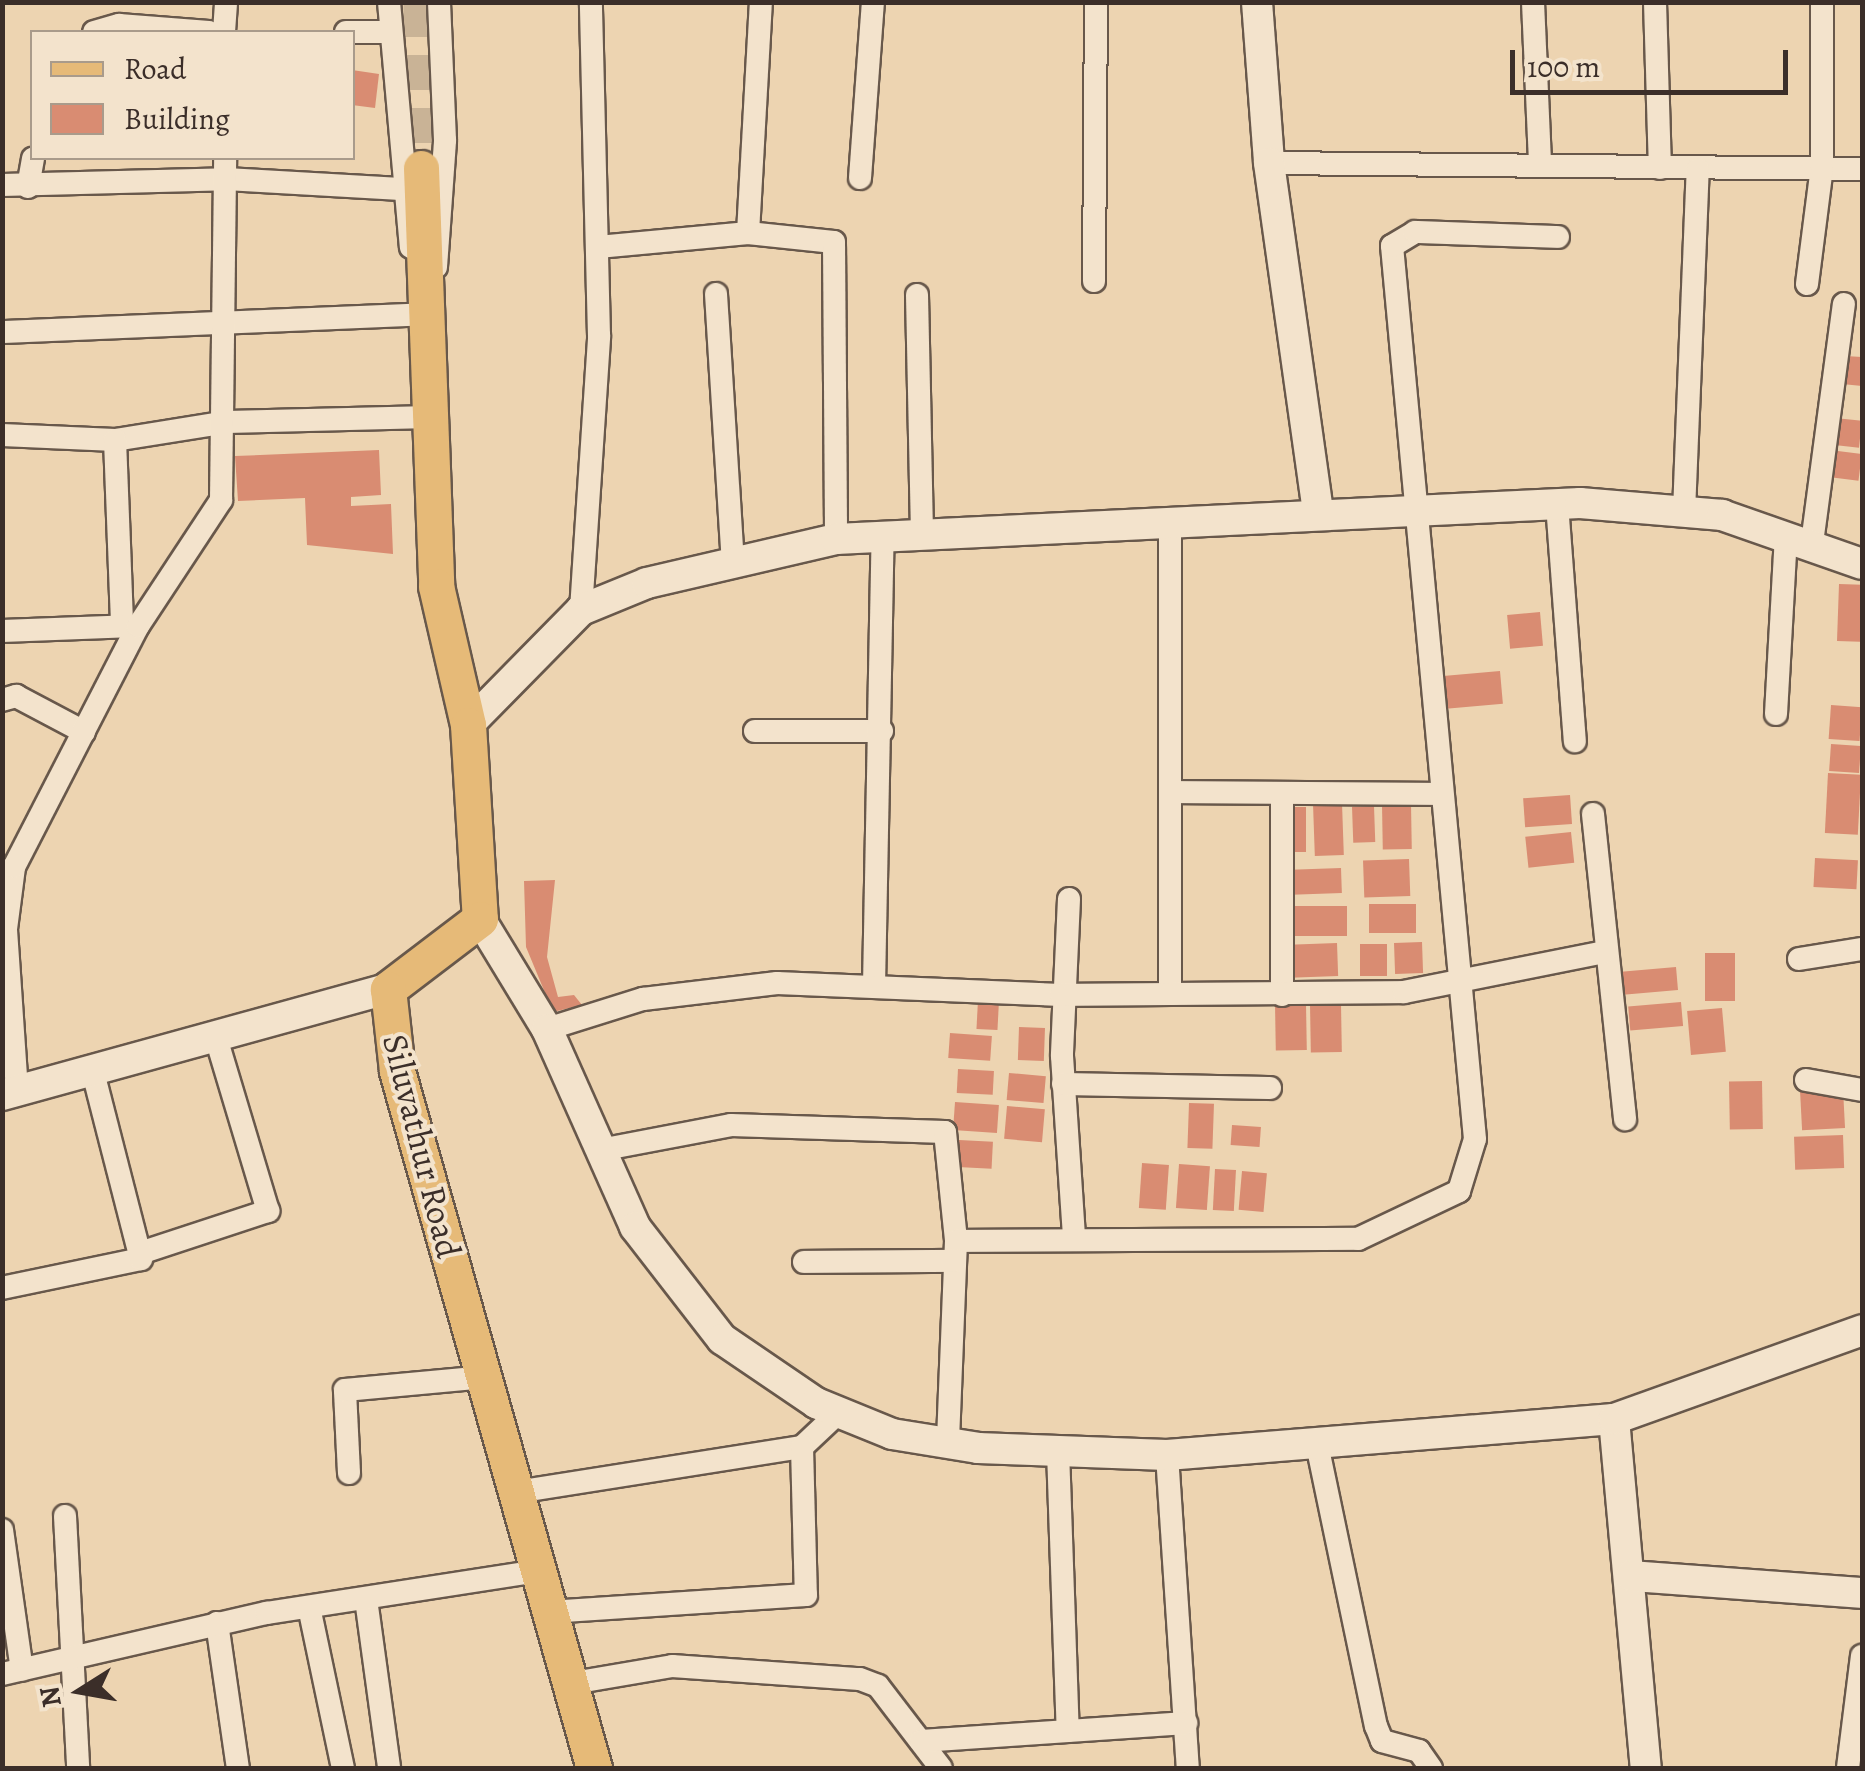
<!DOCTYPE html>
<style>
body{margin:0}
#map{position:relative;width:1865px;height:1771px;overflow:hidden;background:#edd4b1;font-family:Alegreya,serif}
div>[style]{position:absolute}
.building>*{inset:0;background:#d98c72;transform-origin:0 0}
.primary-tunnel>*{height:35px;margin-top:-17.5px;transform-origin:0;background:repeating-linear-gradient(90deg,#c9b396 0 35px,transparent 0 53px)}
.roads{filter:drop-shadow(2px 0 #68584b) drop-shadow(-2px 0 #68584b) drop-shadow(0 2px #68584b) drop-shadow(0 -2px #68584b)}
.street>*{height:22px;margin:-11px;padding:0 11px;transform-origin:11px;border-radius:11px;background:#f3e3cc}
.secondary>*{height:30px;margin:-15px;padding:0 15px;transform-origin:15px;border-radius:15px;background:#f3e3cc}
.primary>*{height:35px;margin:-17.5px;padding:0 17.5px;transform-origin:17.5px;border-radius:17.5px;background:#e6ba78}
span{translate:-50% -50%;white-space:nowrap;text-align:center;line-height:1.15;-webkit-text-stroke:8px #f3e3cc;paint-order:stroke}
.street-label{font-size:35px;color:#3b2e29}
.frame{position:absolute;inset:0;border:5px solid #3b2e29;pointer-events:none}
.legend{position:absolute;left:30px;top:30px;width:325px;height:130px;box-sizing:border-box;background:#f3e3cc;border:2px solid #a99b8b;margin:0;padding:12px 18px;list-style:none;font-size:30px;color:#3b2e29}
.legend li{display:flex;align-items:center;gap:20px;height:50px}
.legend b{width:50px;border:2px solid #a99b8b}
.north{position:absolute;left:30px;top:1641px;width:100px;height:100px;-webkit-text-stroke:8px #f3e3cc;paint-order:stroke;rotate:259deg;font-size:28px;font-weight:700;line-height:40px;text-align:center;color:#3b2e29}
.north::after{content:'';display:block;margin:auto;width:35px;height:45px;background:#3b2e29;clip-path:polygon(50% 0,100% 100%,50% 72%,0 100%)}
.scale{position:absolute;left:1510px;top:50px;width:278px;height:45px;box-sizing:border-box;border:5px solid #3b2e29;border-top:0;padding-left:12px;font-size:30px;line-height:35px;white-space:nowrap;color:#3b2e29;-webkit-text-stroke:8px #f3e3cc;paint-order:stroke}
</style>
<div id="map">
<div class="building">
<div style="clip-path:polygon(352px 70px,379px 74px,375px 108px,352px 105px)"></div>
<div style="clip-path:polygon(1845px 356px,1862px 357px,1862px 386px,1842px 384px)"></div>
<div style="left:1835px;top:418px;width:27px;height:27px;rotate:6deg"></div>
<div style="clip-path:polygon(379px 450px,381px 495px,351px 497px,351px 506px,391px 504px,393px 554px,307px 545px,305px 498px,238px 501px,235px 456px)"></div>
<div style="left:1830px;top:450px;width:32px;height:27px;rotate:7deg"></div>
<div style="left:1839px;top:584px;width:23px;height:57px;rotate:2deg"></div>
<div style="left:1540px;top:612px;width:34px;height:33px;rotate:85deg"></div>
<div style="left:1500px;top:671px;width:33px;height:57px;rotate:85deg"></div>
<div style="left:1831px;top:705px;width:31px;height:34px;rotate:4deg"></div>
<div style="left:1831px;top:744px;width:30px;height:27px;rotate:4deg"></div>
<div style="left:1828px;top:773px;width:33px;height:60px;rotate:3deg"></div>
<div style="left:1570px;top:795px;width:29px;height:47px;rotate:86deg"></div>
<div style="left:1342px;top:803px;width:52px;height:29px;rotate:88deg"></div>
<div style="left:1411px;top:804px;width:45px;height:29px;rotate:89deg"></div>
<div style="left:1374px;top:806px;width:36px;height:22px;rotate:88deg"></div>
<div style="left:1286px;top:807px;width:20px;height:45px"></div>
<div style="left:1571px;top:832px;width:31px;height:46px;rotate:84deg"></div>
<div style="left:1815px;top:858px;width:43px;height:29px;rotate:3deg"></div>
<div style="left:1409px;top:859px;width:37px;height:46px;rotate:88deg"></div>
<div style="left:1341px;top:868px;width:25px;height:50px;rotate:88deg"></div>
<div style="clip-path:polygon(555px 880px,547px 957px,558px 997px,574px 995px,582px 1005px,553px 1012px,526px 947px,524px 881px)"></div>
<div style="left:1416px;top:904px;width:29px;height:47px;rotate:90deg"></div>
<div style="left:1347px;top:906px;width:30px;height:56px;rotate:90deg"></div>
<div style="left:1422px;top:942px;width:31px;height:28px;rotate:88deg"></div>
<div style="left:1337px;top:943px;width:33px;height:48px;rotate:88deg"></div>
<div style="left:1360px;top:944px;width:27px;height:32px"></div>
<div style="left:1705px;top:953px;width:30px;height:48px"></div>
<div style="left:1676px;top:967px;width:23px;height:55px;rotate:85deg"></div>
<div style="left:978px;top:1000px;width:21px;height:29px;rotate:3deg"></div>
<div style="left:1681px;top:1002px;width:24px;height:53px;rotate:85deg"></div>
<div style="left:1306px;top:1004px;width:46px;height:31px;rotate:89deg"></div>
<div style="left:1341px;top:1004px;width:48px;height:31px;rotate:89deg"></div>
<div style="left:1722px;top:1008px;width:44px;height:35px;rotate:85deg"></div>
<div style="left:1019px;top:1027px;width:26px;height:33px;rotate:2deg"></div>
<div style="left:950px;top:1033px;width:42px;height:25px;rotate:4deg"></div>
<div style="left:958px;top:1069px;width:36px;height:24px;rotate:3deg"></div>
<div style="left:1009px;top:1073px;width:37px;height:27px;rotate:5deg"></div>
<div style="left:1762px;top:1081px;width:48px;height:33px;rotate:89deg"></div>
<div style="left:1843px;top:1089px;width:39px;height:43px;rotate:87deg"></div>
<div style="left:955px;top:1102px;width:44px;height:28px;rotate:4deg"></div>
<div style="left:1189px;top:1103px;width:25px;height:45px;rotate:2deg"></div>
<div style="left:1007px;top:1106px;width:38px;height:33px;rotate:5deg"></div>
<div style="left:1232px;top:1125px;width:29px;height:20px;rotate:4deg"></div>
<div style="left:1843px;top:1135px;width:33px;height:49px;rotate:88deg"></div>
<div style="left:959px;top:1140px;width:34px;height:27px;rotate:3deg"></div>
<div style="left:1142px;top:1163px;width:27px;height:45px;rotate:4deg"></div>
<div style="left:1179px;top:1164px;width:31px;height:44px;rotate:4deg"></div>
<div style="left:1215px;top:1169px;width:21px;height:41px;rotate:3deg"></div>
<div style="left:1242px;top:1171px;width:25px;height:39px;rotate:5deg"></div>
</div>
<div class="primary-tunnel">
<div style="left:421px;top:2px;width:166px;rotate:90deg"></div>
</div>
<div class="roads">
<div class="street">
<div style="left:389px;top:2px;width:246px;rotate:84.9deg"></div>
<div style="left:1533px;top:2px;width:160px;rotate:87.5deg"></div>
<div style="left:1655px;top:2px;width:166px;rotate:88.3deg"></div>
<div style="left:94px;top:32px;width:26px;rotate:-16deg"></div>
<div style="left:119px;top:25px;width:90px;rotate:4.4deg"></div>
<div style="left:224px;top:32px;width:30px;rotate:-86deg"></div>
<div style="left:346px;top:32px;width:44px"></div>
<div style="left:1269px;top:163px;width:593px;rotate:0.58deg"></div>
<div style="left:860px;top:178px;width:176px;rotate:-85.8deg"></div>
<div style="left:2px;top:185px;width:224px;rotate:-1.5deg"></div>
<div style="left:226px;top:179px;width:175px;rotate:3.3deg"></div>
<div style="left:28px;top:187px;width:29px;rotate:-80deg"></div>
<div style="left:748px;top:233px;width:231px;rotate:-86.8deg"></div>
<div style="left:598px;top:247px;width:151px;rotate:-5.3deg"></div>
<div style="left:748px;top:233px;width:86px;rotate:6deg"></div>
<div style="left:834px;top:242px;width:297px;rotate:89.6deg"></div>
<div style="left:436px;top:267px;width:127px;rotate:-85.9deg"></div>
<div style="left:445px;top:140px;width:138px;rotate:-92.5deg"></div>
<div style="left:1094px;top:281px;width:279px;rotate:-89.6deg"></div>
<div style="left:1807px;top:284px;width:118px;rotate:-82.7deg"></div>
<div style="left:1822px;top:167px;width:165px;rotate:-90deg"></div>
<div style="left:716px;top:294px;width:269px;rotate:86.4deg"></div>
<div style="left:917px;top:295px;width:242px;rotate:88.8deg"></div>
<div style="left:2px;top:332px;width:424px;rotate:-2.4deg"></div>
<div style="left:2px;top:435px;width:113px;rotate:2.5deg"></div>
<div style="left:115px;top:440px;width:113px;rotate:-9.1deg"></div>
<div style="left:227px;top:422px;width:203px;rotate:-1.4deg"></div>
<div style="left:115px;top:440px;width:185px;rotate:87.8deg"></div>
<div style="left:1557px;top:504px;width:238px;rotate:85.7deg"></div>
<div style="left:1684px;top:512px;width:343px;rotate:-87.7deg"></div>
<div style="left:1812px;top:543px;width:241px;rotate:-82.4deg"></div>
<div style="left:581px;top:610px;width:275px;rotate:-86.2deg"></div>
<div style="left:599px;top:336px;width:334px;rotate:-91.4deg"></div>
<div style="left:2px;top:631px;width:132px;rotate:-2.2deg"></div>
<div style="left:2px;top:700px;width:15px;rotate:-16deg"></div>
<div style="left:16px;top:696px;width:77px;rotate:27.9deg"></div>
<div style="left:1776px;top:714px;width:178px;rotate:-86.8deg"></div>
<div style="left:755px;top:731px;width:127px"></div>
<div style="left:1176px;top:792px;width:262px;rotate:0.4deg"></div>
<div style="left:1282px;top:796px;width:199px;rotate:90deg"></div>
<div style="left:1593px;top:814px;width:307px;rotate:84deg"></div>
<div style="left:1069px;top:899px;width:157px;rotate:92.6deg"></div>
<div style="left:1062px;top:1056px;width:183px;rotate:86.2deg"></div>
<div style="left:1799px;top:959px;width:64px;rotate:-9deg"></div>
<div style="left:874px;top:986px;width:449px;rotate:-88.9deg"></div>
<div style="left:1170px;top:991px;width:462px;rotate:-90deg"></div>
<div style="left:547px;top:1029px;width:101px;rotate:-17.4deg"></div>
<div style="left:643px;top:999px;width:135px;rotate:-6.8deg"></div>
<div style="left:777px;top:983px;width:284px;rotate:2.4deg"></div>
<div style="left:1061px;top:995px;width:343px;rotate:-0.5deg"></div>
<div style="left:1404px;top:992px;width:205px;rotate:-11.3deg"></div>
<div style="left:1806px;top:1080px;width:57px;rotate:10.1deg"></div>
<div style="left:1063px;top:1084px;width:207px;rotate:1.1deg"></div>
<div style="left:17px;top:1091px;width:162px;rotate:-93.9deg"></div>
<div style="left:6px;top:929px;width:63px;rotate:-82.6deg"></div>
<div style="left:14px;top:867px;width:271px;rotate:-62.8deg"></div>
<div style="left:138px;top:626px;width:151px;rotate:-56.6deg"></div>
<div style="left:221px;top:500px;width:342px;rotate:-89.3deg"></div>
<div style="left:600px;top:1150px;width:133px;rotate:-10.8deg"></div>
<div style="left:731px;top:1125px;width:214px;rotate:1.9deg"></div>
<div style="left:945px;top:1132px;width:110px;rotate:84.2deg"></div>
<div style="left:956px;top:1241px;width:202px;rotate:92.3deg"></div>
<div style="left:956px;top:1241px;width:402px;rotate:-0.3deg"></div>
<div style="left:1358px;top:1239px;width:112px;rotate:-25.4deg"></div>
<div style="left:1459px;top:1191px;width:54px;rotate:-72.9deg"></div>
<div style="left:1475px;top:1139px;width:897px;rotate:-95.31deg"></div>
<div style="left:1392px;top:246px;width:27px;rotate:-31deg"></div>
<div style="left:1415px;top:232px;width:143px;rotate:2deg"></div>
<div style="left:143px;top:1252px;width:132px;rotate:-18.2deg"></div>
<div style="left:268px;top:1211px;width:181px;rotate:-106.7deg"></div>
<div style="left:804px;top:1262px;width:151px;rotate:-0.4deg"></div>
<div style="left:2px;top:1288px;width:142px;rotate:-11.8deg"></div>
<div style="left:141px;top:1259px;width:193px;rotate:-104.4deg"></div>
<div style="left:802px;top:1447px;width:51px;rotate:-43.4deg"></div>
<div style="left:1318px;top:1449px;width:283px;rotate:78.2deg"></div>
<div style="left:1376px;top:1726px;width:16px;rotate:68deg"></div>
<div style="left:1382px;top:1741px;width:38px;rotate:15deg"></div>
<div style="left:1419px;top:1751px;width:21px;rotate:55deg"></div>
<div style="left:1058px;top:1451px;width:280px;rotate:88deg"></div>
<div style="left:1167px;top:1455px;width:314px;rotate:86.2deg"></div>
<div style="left:349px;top:1473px;width:83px;rotate:-92.8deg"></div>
<div style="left:345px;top:1390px;width:141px;rotate:-5.3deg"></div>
<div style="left:517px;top:1492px;width:289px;rotate:-9deg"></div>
<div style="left:802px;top:1447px;width:148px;rotate:88.5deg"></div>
<div style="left:806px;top:1595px;width:258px;rotate:176.2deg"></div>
<div style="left:65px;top:1516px;width:252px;rotate:87deg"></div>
<div style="left:2px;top:1530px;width:141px;rotate:81.9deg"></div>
<div style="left:366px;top:1599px;width:171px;rotate:82.2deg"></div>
<div style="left:309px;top:1607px;width:165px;rotate:78.1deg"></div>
<div style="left:217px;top:1623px;width:147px;rotate:81.8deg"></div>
<div style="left:2px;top:1674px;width:272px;rotate:-13deg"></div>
<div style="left:267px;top:1613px;width:274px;rotate:-8.8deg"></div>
<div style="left:567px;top:1684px;width:107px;rotate:-9.7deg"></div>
<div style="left:672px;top:1666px;width:188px;rotate:4deg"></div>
<div style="left:860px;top:1679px;width:19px;rotate:21deg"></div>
<div style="left:878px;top:1686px;width:103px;rotate:52.5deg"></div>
<div style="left:921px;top:1741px;width:266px;rotate:-3.9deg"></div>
<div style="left:1848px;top:1768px;width:113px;rotate:-82.9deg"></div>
</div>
<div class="secondary">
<div style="left:1257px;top:2px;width:161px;rotate:85.7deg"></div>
<div style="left:1269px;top:163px;width:353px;rotate:82deg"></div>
<div style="left:468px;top:725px;width:161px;rotate:-45.5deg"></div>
<div style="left:581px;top:610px;width:71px;rotate:-22.2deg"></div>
<div style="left:647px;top:583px;width:194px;rotate:-13.1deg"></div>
<div style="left:836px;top:539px;width:745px;rotate:-2.77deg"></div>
<div style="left:1580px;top:503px;width:143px;rotate:4.8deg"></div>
<div style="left:1722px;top:515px;width:148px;rotate:19.3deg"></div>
<div style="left:480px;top:919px;width:129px;rotate:58.7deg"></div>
<div style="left:547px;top:1029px;width:217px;rotate:66deg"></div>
<div style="left:635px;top:1227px;width:142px;rotate:52.2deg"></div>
<div style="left:722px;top:1339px;width:114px;rotate:34.2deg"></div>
<div style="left:816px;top:1403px;width:82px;rotate:22.2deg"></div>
<div style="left:892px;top:1434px;width:87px;rotate:9.2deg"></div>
<div style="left:978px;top:1448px;width:189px;rotate:2.1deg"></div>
<div style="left:1167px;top:1455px;width:448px;rotate:-4.6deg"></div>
<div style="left:1614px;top:1419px;width:350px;rotate:84.8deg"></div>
<div style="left:2px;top:1095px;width:400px;rotate:-15.4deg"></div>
<div style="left:1614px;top:1419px;width:263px;rotate:-19.7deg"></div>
<div style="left:1631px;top:1576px;width:232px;rotate:4.2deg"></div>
</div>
<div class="primary">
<div style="left:421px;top:168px;width:418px;rotate:87.9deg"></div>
<div style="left:436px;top:586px;width:143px;rotate:77deg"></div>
<div style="left:468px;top:725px;width:194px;rotate:86.5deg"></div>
<div style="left:480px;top:919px;width:116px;rotate:142.7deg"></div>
<div style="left:388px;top:989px;width:82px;rotate:83.7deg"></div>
<div style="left:397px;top:1071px;width:724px;rotate:74.22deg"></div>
</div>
</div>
<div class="street-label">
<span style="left:422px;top:1146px;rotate:76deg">Siluvathur Road</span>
</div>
<div class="frame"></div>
<ul class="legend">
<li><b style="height:12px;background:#e6ba78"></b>Road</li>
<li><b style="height:28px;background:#d98c72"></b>Building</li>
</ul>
<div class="north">N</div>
<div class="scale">100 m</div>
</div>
